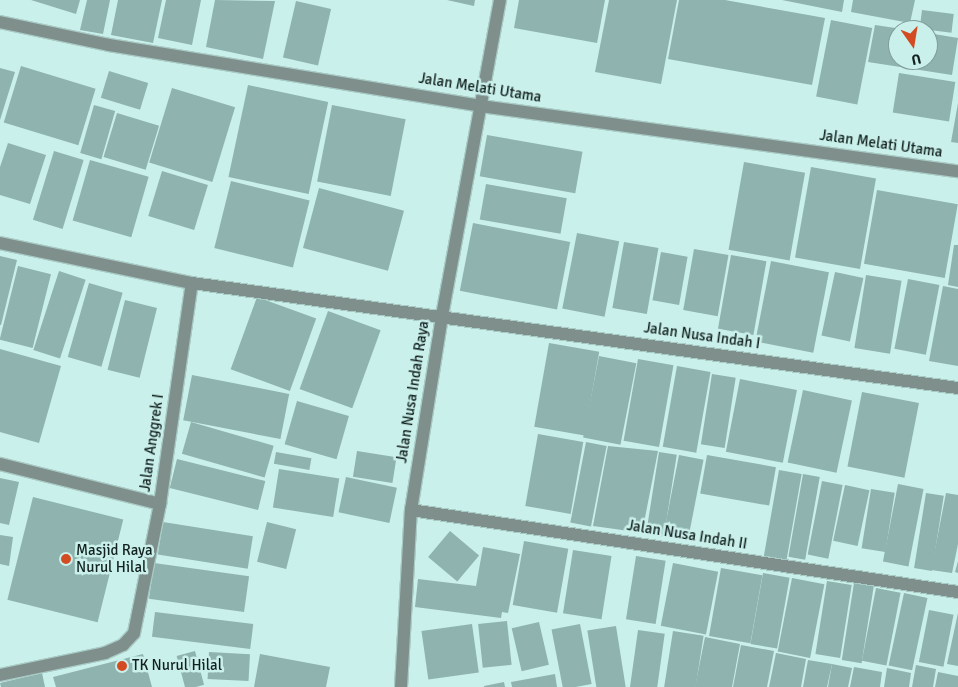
<!DOCTYPE html>
<style>
body{margin:0}
#map{position:relative;width:958px;height:687px;overflow:hidden;background:#caf0eb;font-family:Signika,sans-serif}
div>[style]{position:absolute}
.building>*{inset:0;background:#8fb3ae;transform-origin:0 0}
.roads{filter:drop-shadow(1px 0 #a9cbc6) drop-shadow(-1px 0 #a9cbc6) drop-shadow(0 1px #a9cbc6) drop-shadow(0 -1px #a9cbc6)}
.minor>*{height:12px;margin:-6px;padding:0 6px;transform-origin:6px;border-radius:6px;background:#7f8f8c}
.dots>*{width:14px;height:14px;translate:-50% -50%;box-sizing:border-box;border:2px solid #caf0eb;border-radius:50%}
span{translate:-50% -50%;white-space:nowrap;text-align:center;line-height:1.15;-webkit-text-stroke:5px #caf0eb;paint-order:stroke}
.street-label{font-size:15px;color:#12211f}
.poi-label{font-size:15px;color:#12211f}
.left{translate:0 -50%;text-align:left}
.north{position:absolute;left:888px;top:20px;width:50px;height:50px;box-sizing:border-box;background:#caf0eb;border:1px solid #809d99;border-radius:50%;rotate:167deg;font-size:14px;font-weight:700;line-height:20px;text-align:center;color:#12211f}
.north::after{content:'';display:block;margin:auto;width:18px;height:22px;background:#d34b22;clip-path:polygon(50% 0,100% 100%,50% 72%,0 100%)}
</style>
<div id="map">
<div class="building">
<div style="clip-path:polygon(31px 0,80px 0,76px 14px)"></div>
<div style="clip-path:polygon(87px 0,110px 0,103px 34px,80px 30px)"></div>
<div style="clip-path:polygon(118px 0,162px 0,153px 43px,111px 35px)"></div>
<div style="clip-path:polygon(166px 0,201px 0,192px 45px,158px 38px)"></div>
<div style="clip-path:polygon(215px 0,275px 1px,263px 59px,206px 47px)"></div>
<div style="clip-path:polygon(447px 0,475px 0,474px 6px)"></div>
<div style="clip-path:polygon(519px 0,605px 0,597px 43px,514px 28px)"></div>
<div style="clip-path:polygon(609px 0,677px 0,661px 84px,595px 72px)"></div>
<div style="clip-path:polygon(679px 0,725px 0,825px 18px,812px 85px,668px 59px)"></div>
<div style="clip-path:polygon(782px 0,844px 0,842px 12px)"></div>
<div style="clip-path:polygon(853px 0,915px 0,910px 23px,851px 12px)"></div>
<div style="left:296px;top:1px;width:36px;height:58px;rotate:13deg"></div>
<div style="left:922px;top:10px;width:32px;height:19px;rotate:7deg"></div>
<div style="left:831px;top:20px;width:42px;height:78px;rotate:11deg"></div>
<div style="clip-path:polygon(875px 25px,902px 29px,898px 30px,898px 60px,928px 60px,928px 33px,958px 38px,952px 75px,868px 62px)"></div>
<div style="left:21px;top:66px;width:78px;height:59px;rotate:17deg"></div>
<div style="clip-path:polygon(0 68px,15px 72px,0 120px)"></div>
<div style="left:109px;top:71px;width:41px;height:28px;rotate:17deg"></div>
<div style="left:899px;top:73px;width:57px;height:40px;rotate:9deg"></div>
<div style="left:248px;top:85px;width:82px;height:94px;rotate:12deg"></div>
<div style="left:172px;top:88px;width:66px;height:78px;rotate:17deg"></div>
<div style="clip-path:polygon(958px 103px,958px 143px,951px 142px)"></div>
<div style="left:94px;top:105px;width:22px;height:50px;rotate:16deg"></div>
<div style="left:332px;top:105px;width:75px;height:78px;rotate:11deg"></div>
<div style="left:117px;top:113px;width:44px;height:46px;rotate:17deg"></div>
<div style="left:487px;top:135px;width:97px;height:42px;rotate:10deg"></div>
<div style="clip-path:polygon(8px 143px,46px 155px,30px 204px,0 195px,0 167px)"></div>
<div style="left:54px;top:151px;width:31px;height:72px;rotate:17deg"></div>
<div style="left:90px;top:160px;width:61px;height:63px;rotate:16deg"></div>
<div style="left:744px;top:162px;width:62px;height:89px;rotate:10deg"></div>
<div style="left:811px;top:167px;width:66px;height:92px;rotate:10deg"></div>
<div style="left:162px;top:171px;width:48px;height:47px;rotate:17deg"></div>
<div style="left:231px;top:181px;width:81px;height:69px;rotate:14deg"></div>
<div style="left:486px;top:184px;width:82px;height:36px;rotate:10deg"></div>
<div style="left:319px;top:188px;width:88px;height:62px;rotate:15deg"></div>
<div style="left:877px;top:190px;width:82px;height:75px;rotate:10deg"></div>
<div style="left:473px;top:223px;width:99px;height:69px;rotate:11deg"></div>
<div style="left:577px;top:233px;width:43px;height:77px;rotate:11deg"></div>
<div style="left:624px;top:242px;width:35px;height:67px;rotate:10deg"></div>
<div style="clip-path:polygon(954px 245px,958px 245px,958px 287px,948px 285px)"></div>
<div style="left:694px;top:249px;width:35px;height:62px;rotate:10deg"></div>
<div style="left:661px;top:252px;width:27px;height:49px;rotate:10deg"></div>
<div style="left:731px;top:255px;width:36px;height:75px;rotate:10deg"></div>
<div style="clip-path:polygon(0 256px,17px 260px,1px 325px,0 325px)"></div>
<div style="left:771px;top:261px;width:59px;height:82px;rotate:11deg"></div>
<div style="left:18px;top:266px;width:34px;height:76px;rotate:14deg"></div>
<div style="left:59px;top:271px;width:28px;height:83px;rotate:18deg"></div>
<div style="left:835px;top:272px;width:29px;height:65px;rotate:12deg"></div>
<div style="left:866px;top:275px;width:36px;height:74px;rotate:9deg"></div>
<div style="left:908px;top:279px;width:32px;height:71px;rotate:11deg"></div>
<div style="left:89px;top:283px;width:35px;height:77px;rotate:16deg"></div>
<div style="clip-path:polygon(943px 286px,958px 289px,958px 366px,929px 361px)"></div>
<div style="left:257px;top:297px;width:63px;height:77px;rotate:20deg"></div>
<div style="left:125px;top:300px;width:33px;height:72px;rotate:14deg"></div>
<div style="left:328px;top:311px;width:56px;height:83px;rotate:20deg"></div>
<div style="left:549px;top:343px;width:51px;height:85px;rotate:10deg"></div>
<div style="clip-path:polygon(0 349px,61px 366px,39px 443px,0 432px)"></div>
<div style="left:599px;top:356px;width:38px;height:83px;rotate:11deg"></div>
<div style="left:638px;top:359px;width:36px;height:83px;rotate:10deg"></div>
<div style="left:677px;top:366px;width:34px;height:82px;rotate:10deg"></div>
<div style="left:712px;top:374px;width:24px;height:71px;rotate:9deg"></div>
<div style="left:192px;top:375px;width:99px;height:46px;rotate:11deg"></div>
<div style="left:740px;top:379px;width:58px;height:74px;rotate:11deg"></div>
<div style="left:803px;top:390px;width:50px;height:74px;rotate:12deg"></div>
<div style="left:862px;top:392px;width:58px;height:76px;rotate:11deg"></div>
<div style="left:297px;top:401px;width:54px;height:45px;rotate:16deg"></div>
<div style="left:191px;top:422px;width:86px;height:33px;rotate:16deg"></div>
<div style="left:538px;top:434px;width:46px;height:73px;rotate:10deg"></div>
<div style="left:586px;top:442px;width:21px;height:82px;rotate:11deg"></div>
<div style="clip-path:polygon(608px 446px,658px 451px,642px 533px,615px 529px,623px 487px,615px 529px,593px 526px)"></div>
<div style="left:357px;top:451px;width:40px;height:26px;rotate:9deg"></div>
<div style="left:276px;top:452px;width:36px;height:12px;rotate:10deg"></div>
<div style="left:659px;top:452px;width:18px;height:83px;rotate:9deg"></div>
<div style="left:679px;top:455px;width:25px;height:81px;rotate:11deg"></div>
<div style="left:707px;top:455px;width:70px;height:39px;rotate:10deg"></div>
<div style="left:177px;top:459px;width:91px;height:30px;rotate:14deg"></div>
<div style="left:279px;top:469px;width:61px;height:39px;rotate:9deg"></div>
<div style="left:779px;top:470px;width:23px;height:87px;rotate:10deg"></div>
<div style="left:803px;top:474px;width:17px;height:84px;rotate:10deg"></div>
<div style="left:346px;top:477px;width:52px;height:36px;rotate:12deg"></div>
<div style="clip-path:polygon(0 478px,19px 482px,9px 525px,0 523px)"></div>
<div style="left:822px;top:481px;width:21px;height:75px;rotate:11deg"></div>
<div style="left:898px;top:484px;width:26px;height:79px;rotate:11deg"></div>
<div style="left:845px;top:485px;width:25px;height:57px;rotate:12deg"></div>
<div style="left:871px;top:489px;width:24px;height:60px;rotate:9deg"></div>
<div style="left:926px;top:493px;width:18px;height:76px;rotate:9deg"></div>
<div style="clip-path:polygon(946px 493px,958px 495px,958px 544px,952px 573px,931px 570px)"></div>
<div style="left:33px;top:497px;width:93px;height:106px;rotate:14deg"></div>
<div style="left:163px;top:522px;width:91px;height:33px;rotate:9deg"></div>
<div style="left:267px;top:522px;width:30px;height:41px;rotate:14deg"></div>
<div style="left:450px;top:531px;width:38px;height:34px;rotate:40deg"></div>
<div style="clip-path:polygon(0 535px,13px 537px,9px 566px,0 564px)"></div>
<div style="left:524px;top:541px;width:45px;height:65px;rotate:10deg"></div>
<div style="clip-path:polygon(483px 547px,520px 554px,508px 613px,502px 612px,501px 618px,415px 607px,418px 579px,476px 586px)"></div>
<div style="left:573px;top:550px;width:39px;height:64px;rotate:9deg"></div>
<div style="left:636px;top:556px;width:30px;height:64px;rotate:9deg"></div>
<div style="clip-path:polygon(958px 561px,958px 573px,955px 572px)"></div>
<div style="left:154px;top:563px;width:96px;height:36px;rotate:8deg"></div>
<div style="left:673px;top:563px;width:46px;height:64px;rotate:11deg"></div>
<div style="left:721px;top:568px;width:42px;height:69px;rotate:10deg"></div>
<div style="left:763px;top:573px;width:27px;height:72px;rotate:10deg"></div>
<div style="left:792px;top:578px;width:33px;height:75px;rotate:11deg"></div>
<div style="left:827px;top:581px;width:25px;height:74px;rotate:9deg"></div>
<div style="left:854px;top:583px;width:20px;height:78px;rotate:9deg"></div>
<div style="left:876px;top:588px;width:25px;height:74px;rotate:11deg"></div>
<div style="left:904px;top:593px;width:24px;height:74px;rotate:12deg"></div>
<div style="left:929px;top:610px;width:25px;height:53px;rotate:11deg"></div>
<div style="left:155px;top:612px;width:99px;height:25px;rotate:7deg"></div>
<div style="clip-path:polygon(958px 613px,958px 666px,947px 664px)"></div>
<div style="left:507px;top:621px;width:44px;height:29px;rotate:84deg"></div>
<div style="left:539px;top:622px;width:44px;height:28px;rotate:77deg"></div>
<div style="left:472px;top:624px;width:49px;height:51px;rotate:82deg"></div>
<div style="left:580px;top:624px;width:61px;height:29px;rotate:79deg"></div>
<div style="left:616px;top:626px;width:62px;height:29px;rotate:81deg"></div>
<div style="left:638px;top:630px;width:27px;height:58px;rotate:8deg"></div>
<div style="left:673px;top:631px;width:31px;height:57px;rotate:9deg"></div>
<div style="clip-path:polygon(705px 637px,740px 644px,732px 687px,695px 687px)"></div>
<div style="clip-path:polygon(741px 645px,774px 651px,767px 687px,733px 687px)"></div>
<div style="left:195px;top:651px;width:35px;height:19px;rotate:75deg"></div>
<div style="left:209px;top:652px;width:41px;height:27px;rotate:3deg"></div>
<div style="clip-path:polygon(776px 653px,806px 659px,801px 687px,769px 687px)"></div>
<div style="clip-path:polygon(143px 654px,152px 687px,56px 687px,53px 677px)"></div>
<div style="clip-path:polygon(260px 654px,330px 667px,326px 687px,254px 687px)"></div>
<div style="clip-path:polygon(808px 660px,832px 664px,827px 687px,803px 687px)"></div>
<div style="clip-path:polygon(832px 664px,852px 668px,848px 687px,828px 687px)"></div>
<div style="clip-path:polygon(916px 665px,936px 669px,933px 687px,912px 687px)"></div>
<div style="clip-path:polygon(854px 667px,882px 672px,880px 687px,850px 687px)"></div>
<div style="clip-path:polygon(887px 668px,911px 673px,909px 687px,884px 687px)"></div>
<div style="clip-path:polygon(938px 672px,958px 676px,958px 687px,935px 687px)"></div>
<div style="clip-path:polygon(42px 673px,45px 687px,1px 687px,0 683px)"></div>
<div style="clip-path:polygon(555px 674px,557px 687px,512px 687px,511px 682px)"></div>
<div style="clip-path:polygon(504px 682px,505px 687px,484px 687px,484px 686px)"></div>
</div>
<div class="roads">
<div class="minor">
<div style="left:0;top:22px;width:111px;rotate:11.9deg"></div>
<div style="left:109px;top:45px;width:377px;rotate:9.3deg"></div>
<div style="left:481px;top:106px;width:481px;rotate:7.8deg"></div>
<div style="left:0;top:243px;width:196px;rotate:11.8deg"></div>
<div style="left:192px;top:283px;width:773px;rotate:7.81deg"></div>
<div style="left:0;top:464px;width:165px;rotate:14deg"></div>
<div style="left:160px;top:504px;width:223px;rotate:-81.8deg"></div>
<div style="left:411px;top:510px;width:553px;rotate:8.53deg"></div>
<div style="left:0;top:675px;width:107px;rotate:-11.8deg"></div>
<div style="left:105px;top:653px;width:20px;rotate:-24deg"></div>
<div style="left:123px;top:645px;width:16px;rotate:-47deg"></div>
<div style="left:134px;top:633px;width:132px;rotate:-78.6deg"></div>
<div style="left:401px;top:687px;width:177px;rotate:-86.8deg"></div>
<div style="left:411px;top:510px;width:196px;rotate:-80.9deg"></div>
<div style="left:442px;top:316px;width:321px;rotate:-79.6deg"></div>
</div>
</div>
<div class="dots">
<div style="left:66px;top:559px;background:#d34b22"></div>
<div style="left:122px;top:666px;background:#d34b22"></div>
</div>
<div class="street-label">
<span style="left:480px;top:88px;rotate:9deg">Jalan Melati Utama</span>
<span style="left:881px;top:144px;rotate:8deg">Jalan Melati Utama</span>
<span style="left:702px;top:336px;rotate:8deg">Jalan Nusa Indah I</span>
<span style="left:413px;top:392px;rotate:-81deg">Jalan Nusa Indah Raya</span>
<span style="left:152px;top:443px;rotate:-82deg">Jalan Anggrek I</span>
<span style="left:687px;top:535px;rotate:9deg">Jalan Nusa Indah II</span>
</div>
<div class="poi-label">
<span class="left" style="left:76px;top:559px">Masjid Raya<br>Nurul Hilal</span>
<span class="left" style="left:132px;top:666px">TK Nurul Hilal</span>
</div>
<div class="north">U</div>
</div>
